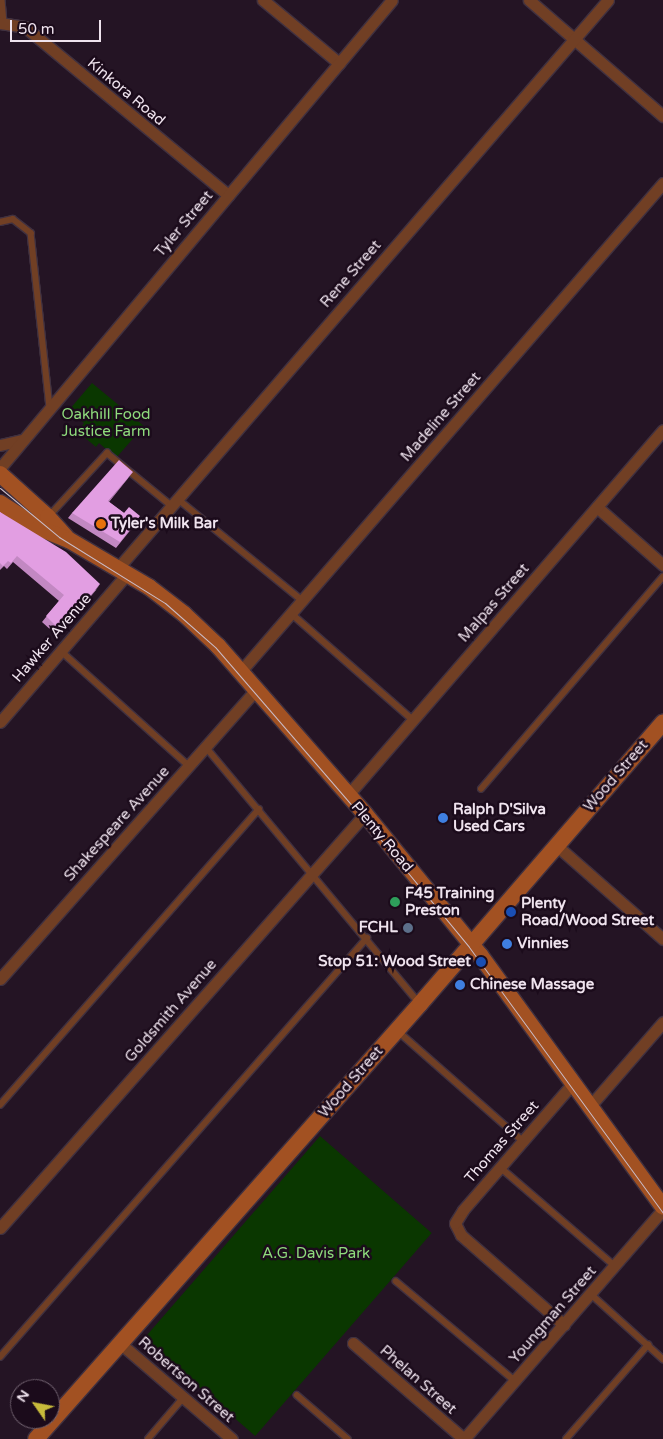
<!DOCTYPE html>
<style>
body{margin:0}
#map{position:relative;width:663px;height:1439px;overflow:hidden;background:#241424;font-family:"Varela Round",sans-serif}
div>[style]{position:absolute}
.green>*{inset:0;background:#0a3700;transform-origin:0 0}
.roads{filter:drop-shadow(1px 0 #403140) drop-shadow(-1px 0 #403140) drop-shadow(0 1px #403140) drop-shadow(0 -1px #403140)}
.lane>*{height:5.5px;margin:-2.75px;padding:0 2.75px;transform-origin:2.75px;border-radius:2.75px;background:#713f24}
.street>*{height:11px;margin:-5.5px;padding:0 5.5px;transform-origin:5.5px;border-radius:5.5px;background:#713f24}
.secondary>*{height:16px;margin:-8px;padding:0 8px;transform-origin:8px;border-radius:8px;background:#a25122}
.tram>*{height:1px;margin:-0.5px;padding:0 0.5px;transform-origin:0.5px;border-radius:0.5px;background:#cabdc9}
.wall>*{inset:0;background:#c288c2}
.shaded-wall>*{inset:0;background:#9e6f9e}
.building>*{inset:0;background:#e29ee2}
.dots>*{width:14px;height:14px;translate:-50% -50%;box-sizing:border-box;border:2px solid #1b0b1b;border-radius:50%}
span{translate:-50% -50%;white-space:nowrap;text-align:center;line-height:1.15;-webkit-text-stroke:5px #1b0b1b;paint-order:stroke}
.street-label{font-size:15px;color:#efe3ee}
.park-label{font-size:15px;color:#8fdc7d}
.poi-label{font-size:15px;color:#efe3ee;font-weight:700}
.left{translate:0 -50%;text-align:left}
.right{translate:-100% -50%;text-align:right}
.north{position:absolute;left:10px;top:1379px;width:50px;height:50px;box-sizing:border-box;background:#1b0b1b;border:1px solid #70616f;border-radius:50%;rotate:303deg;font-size:14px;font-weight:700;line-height:20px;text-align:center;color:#efe3ee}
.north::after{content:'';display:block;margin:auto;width:18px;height:22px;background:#c8bb3b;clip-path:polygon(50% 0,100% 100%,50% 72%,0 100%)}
.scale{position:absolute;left:10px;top:20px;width:91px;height:22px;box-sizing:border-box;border:2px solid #efe3ee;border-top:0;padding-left:6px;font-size:15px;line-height:18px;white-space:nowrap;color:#efe3ee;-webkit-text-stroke:4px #1b0b1b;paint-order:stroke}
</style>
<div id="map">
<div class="green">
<div style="clip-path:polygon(92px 383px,144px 426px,116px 458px,99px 443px,96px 447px,78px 432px,84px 423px,69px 410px)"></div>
<div style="left:320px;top:1136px;width:148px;height:269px;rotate:41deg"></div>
</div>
<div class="roads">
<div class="lane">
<div style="left:2px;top:0;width:23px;rotate:85deg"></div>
<div style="left:0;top:222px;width:13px;rotate:-13deg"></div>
<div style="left:13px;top:219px;width:23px;rotate:38deg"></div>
<div style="left:31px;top:233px;width:175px;rotate:83.8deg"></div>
<div style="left:178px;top:499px;width:160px;rotate:39.2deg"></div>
<div style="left:49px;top:516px;width:86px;rotate:-47.4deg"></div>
<div style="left:107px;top:453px;width:84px;rotate:39.2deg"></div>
<div style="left:292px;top:614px;width:161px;rotate:41.2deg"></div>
<div style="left:61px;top:651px;width:172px;rotate:41.9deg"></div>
<div style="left:206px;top:747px;width:333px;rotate:50.2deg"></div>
<div style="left:481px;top:789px;width:279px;rotate:-49.4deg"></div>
<div style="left:399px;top:1032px;width:165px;rotate:41.3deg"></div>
<div style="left:0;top:1105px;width:393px;rotate:-48.8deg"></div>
<div style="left:500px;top:1167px;width:152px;rotate:40.7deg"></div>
<div style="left:396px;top:1281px;width:155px;rotate:40deg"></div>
<div style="left:591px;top:1294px;width:97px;rotate:42.1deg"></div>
<div style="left:0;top:1357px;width:557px;rotate:-48.79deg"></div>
<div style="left:297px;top:1395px;width:67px;rotate:40.8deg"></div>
<div style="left:148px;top:1439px;width:55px;rotate:-49.4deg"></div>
<div style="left:566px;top:1439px;width:125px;rotate:-48.9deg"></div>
</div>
<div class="street">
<div style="left:263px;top:0;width:99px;rotate:39.7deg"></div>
<div style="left:529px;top:0;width:177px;rotate:40.9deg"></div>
<div style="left:0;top:23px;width:25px;rotate:9deg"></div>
<div style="left:25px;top:27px;width:264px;rotate:39.6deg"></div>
<div style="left:0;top:445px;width:23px;rotate:-13deg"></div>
<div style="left:0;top:468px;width:610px;rotate:-50.05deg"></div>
<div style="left:597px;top:507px;width:88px;rotate:41.3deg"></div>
<div style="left:118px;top:568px;width:750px;rotate:-49.22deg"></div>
<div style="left:241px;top:671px;width:645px;rotate:-49.15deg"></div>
<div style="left:0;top:722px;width:195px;rotate:-49.4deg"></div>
<div style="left:348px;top:795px;width:482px;rotate:-49.2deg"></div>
<div style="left:556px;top:845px;width:142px;rotate:41.3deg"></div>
<div style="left:0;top:979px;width:387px;rotate:-48.5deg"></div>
<div style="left:590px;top:1106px;width:111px;rotate:-49deg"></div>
<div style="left:0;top:1228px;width:552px;rotate:-48.6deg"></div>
<div style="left:564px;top:1325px;width:137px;rotate:-138.9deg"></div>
<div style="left:461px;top:1235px;width:13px;rotate:-117deg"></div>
<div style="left:455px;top:1223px;width:15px;rotate:-58deg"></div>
<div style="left:463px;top:1210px;width:168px;rotate:-49.1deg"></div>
<div style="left:353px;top:1343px;width:147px;rotate:40.9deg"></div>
<div style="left:121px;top:1344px;width:146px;rotate:40.6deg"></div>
<div style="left:464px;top:1439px;width:304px;rotate:-49.1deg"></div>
</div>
<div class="secondary">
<div style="left:0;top:474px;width:64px;rotate:41.9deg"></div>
<div style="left:48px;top:517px;width:27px;rotate:48deg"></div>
<div style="left:0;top:503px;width:46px;rotate:32.7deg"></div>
<div style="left:39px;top:528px;width:32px;rotate:22deg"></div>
<div style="left:69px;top:540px;width:93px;rotate:30.4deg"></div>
<div style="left:149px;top:587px;width:44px;rotate:37.6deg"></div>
<div style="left:184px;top:614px;width:47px;rotate:43.3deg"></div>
<div style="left:218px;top:646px;width:223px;rotate:48.8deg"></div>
<div style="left:365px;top:814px;width:182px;rotate:50.8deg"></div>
<div style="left:480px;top:955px;width:311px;rotate:54deg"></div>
<div style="left:36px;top:1439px;width:580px;rotate:-48.56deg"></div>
<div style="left:420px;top:1004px;width:372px;rotate:-49.2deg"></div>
</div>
</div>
<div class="tram">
<div style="left:0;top:488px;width:77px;rotate:39.7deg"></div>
<div style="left:59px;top:537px;width:125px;rotate:31.9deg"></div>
<div style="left:165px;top:603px;width:68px;rotate:41.4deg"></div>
<div style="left:216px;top:648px;width:223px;rotate:49.2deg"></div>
<div style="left:362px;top:817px;width:168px;rotate:50.5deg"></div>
<div style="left:469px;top:947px;width:329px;rotate:53.9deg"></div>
</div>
<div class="wall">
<div style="clip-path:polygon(129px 477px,109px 502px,124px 513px,137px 522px,116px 548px,68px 518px,72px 513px)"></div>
<div style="clip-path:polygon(0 512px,96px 590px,78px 611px,74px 608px,53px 632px,42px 622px,59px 601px,13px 562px,7px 569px,4px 566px,0 570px)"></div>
</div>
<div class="shaded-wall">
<div style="clip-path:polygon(133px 472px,129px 477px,104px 507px,108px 501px)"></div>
<div style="clip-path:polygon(100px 584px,96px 590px,78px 611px,82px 606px)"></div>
</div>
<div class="building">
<div style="clip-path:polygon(119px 460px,133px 472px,108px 501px,124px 513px,129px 507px,140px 516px,120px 542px,72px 513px)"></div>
<div style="clip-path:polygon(0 512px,66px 552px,100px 584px,82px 606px,78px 603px,57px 627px,46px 616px,64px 595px,17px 556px,11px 563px,8px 561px,3px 566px,0 563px)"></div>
</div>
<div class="dots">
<div style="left:101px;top:524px;background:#e8710a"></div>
<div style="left:443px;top:818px;background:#3f7fe0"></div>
<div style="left:395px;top:902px;background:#2e9e5b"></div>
<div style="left:511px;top:912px;background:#1a4fb4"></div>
<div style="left:408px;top:928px;background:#5c6f8a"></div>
<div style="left:507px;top:944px;background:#3f7fe0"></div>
<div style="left:481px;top:962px;background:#1a4fb4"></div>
<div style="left:460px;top:985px;background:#3f7fe0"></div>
</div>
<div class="street-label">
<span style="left:126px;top:92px;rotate:40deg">Kinkora Road</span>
<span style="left:184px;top:224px;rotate:-50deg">Tyler Street</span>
<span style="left:351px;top:274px;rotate:-49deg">Rene Street</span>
<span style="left:441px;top:417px;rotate:-49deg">Madeline Street</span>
<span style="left:494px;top:603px;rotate:-49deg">Malpas Street</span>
<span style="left:52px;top:638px;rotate:-49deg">Hawker Avenue</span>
<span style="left:616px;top:776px;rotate:-49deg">Wood Street</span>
<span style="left:117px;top:824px;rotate:-48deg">Shakespeare Avenue</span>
<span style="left:382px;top:837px;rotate:50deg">Plenty Road</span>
<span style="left:171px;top:1011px;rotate:-49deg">Goldsmith Avenue</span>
<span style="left:351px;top:1082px;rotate:-49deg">Wood Street</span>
<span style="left:502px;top:1142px;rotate:-49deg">Thomas Street</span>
<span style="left:553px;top:1315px;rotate:-49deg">Youngman Street</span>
<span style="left:186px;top:1380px;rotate:41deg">Robertson Street</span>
<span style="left:418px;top:1380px;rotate:41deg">Phelan Street</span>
</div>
<div class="park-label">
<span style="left:106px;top:423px">Oakhill Food<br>Justice Farm</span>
<span style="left:316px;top:1254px">A.G. Davis Park</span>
</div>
<div class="poi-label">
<span class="left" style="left:111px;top:524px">Tyler's Milk Bar</span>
<span class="left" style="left:453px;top:818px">Ralph D'Silva<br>Used Cars</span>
<span class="left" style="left:405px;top:902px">F45 Training<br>Preston</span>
<span class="left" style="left:521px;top:912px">Plenty<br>Road/Wood Street</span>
<span class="right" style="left:398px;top:928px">FCHL</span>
<span class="left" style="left:517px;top:944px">Vinnies</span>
<span class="right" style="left:471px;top:962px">Stop 51: Wood Street</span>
<span class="left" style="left:470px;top:985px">Chinese Massage</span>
</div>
<div class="north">N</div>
<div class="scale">50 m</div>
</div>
